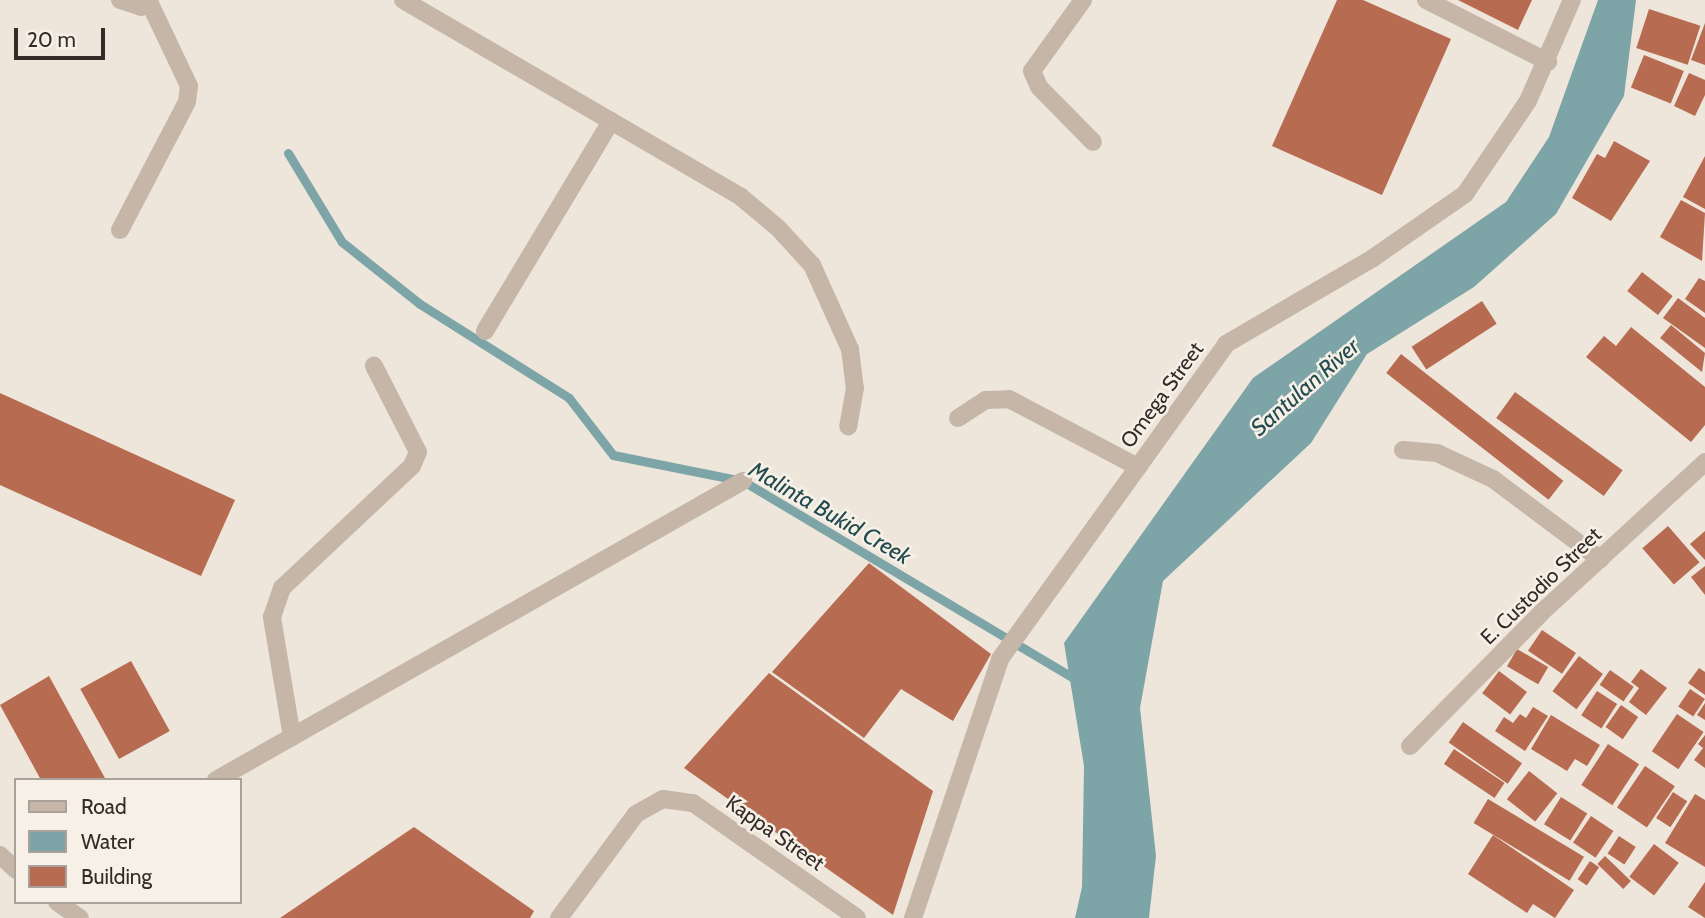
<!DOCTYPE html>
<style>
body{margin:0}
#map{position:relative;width:1705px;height:918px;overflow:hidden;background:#eee6db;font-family:Cabin,sans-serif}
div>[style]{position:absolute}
.water>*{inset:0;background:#7da5a8}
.stream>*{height:9px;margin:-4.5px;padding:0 4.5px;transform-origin:4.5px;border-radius:4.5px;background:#7da5a8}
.building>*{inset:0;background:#b76b50;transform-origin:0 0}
.minor>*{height:18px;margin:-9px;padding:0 9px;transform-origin:9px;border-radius:9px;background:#c5b6a8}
span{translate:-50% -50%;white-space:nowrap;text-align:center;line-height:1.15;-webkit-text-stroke:5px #f7f0e7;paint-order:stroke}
.street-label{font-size:21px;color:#332b27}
.water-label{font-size:23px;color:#224b4f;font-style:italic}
.legend{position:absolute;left:14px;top:778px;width:228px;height:126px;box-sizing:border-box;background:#f7f0e7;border:2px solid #a9a19a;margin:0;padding:9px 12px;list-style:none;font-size:21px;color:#332b27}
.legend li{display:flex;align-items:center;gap:14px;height:35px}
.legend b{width:35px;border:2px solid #a9a19a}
.scale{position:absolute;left:14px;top:28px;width:91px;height:32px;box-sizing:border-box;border:4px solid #332b27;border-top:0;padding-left:9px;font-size:21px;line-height:24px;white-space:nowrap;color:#332b27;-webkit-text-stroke:5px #f7f0e7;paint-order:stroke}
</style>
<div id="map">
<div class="water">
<div style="clip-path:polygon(1598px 0,1636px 0,1624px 96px,1556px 214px,1474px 287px,1367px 354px,1311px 443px,1163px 581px,1140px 708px,1156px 856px,1149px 918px,1075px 918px,1082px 887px,1084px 766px,1064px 643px,1253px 378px,1506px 202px,1549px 137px)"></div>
</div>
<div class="stream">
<div style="left:288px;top:153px;width:104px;rotate:58.8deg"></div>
<div style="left:342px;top:242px;width:100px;rotate:38.5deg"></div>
<div style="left:420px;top:304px;width:176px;rotate:32.2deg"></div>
<div style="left:569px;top:398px;width:72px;rotate:52.3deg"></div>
<div style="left:613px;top:455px;width:133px;rotate:11.3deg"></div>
<div style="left:743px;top:481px;width:390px;rotate:30.8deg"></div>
</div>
<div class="building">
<div style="clip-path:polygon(1337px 0,1363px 0,1451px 39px,1382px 195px,1272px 146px)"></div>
<div style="clip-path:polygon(1458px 0,1532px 0,1518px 30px)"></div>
<div style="left:1649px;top:9px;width:54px;height:41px;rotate:18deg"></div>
<div style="clip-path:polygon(1705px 23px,1705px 65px,1691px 60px)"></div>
<div style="left:1644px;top:55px;width:43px;height:35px;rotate:22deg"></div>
<div style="clip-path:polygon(1689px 73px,1705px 80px,1705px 95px,1695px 116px,1674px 106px)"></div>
<div style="clip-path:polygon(1614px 141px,1650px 161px,1611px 221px,1572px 198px,1597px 154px,1605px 158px)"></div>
<div style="clip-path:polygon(1705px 156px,1705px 209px,1683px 197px)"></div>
<div style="clip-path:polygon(1681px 200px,1705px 213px,1702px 261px,1660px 237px)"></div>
<div style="left:1642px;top:272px;width:39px;height:24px;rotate:38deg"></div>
<div style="clip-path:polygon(1699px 278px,1705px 281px,1705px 313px,1685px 299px)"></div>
<div style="clip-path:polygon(1678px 298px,1705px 318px,1705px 348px,1663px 318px)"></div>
<div style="left:1482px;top:301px;width:27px;height:84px;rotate:57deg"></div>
<div style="clip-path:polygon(1671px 325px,1705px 353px,1702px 372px,1660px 338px)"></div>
<div style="clip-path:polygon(1631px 327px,1705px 387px,1705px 425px,1691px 442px,1586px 357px,1604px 336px,1616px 346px)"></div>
<div style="left:1401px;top:354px;width:206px;height:24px;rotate:38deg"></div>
<div style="left:1515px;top:392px;width:133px;height:32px;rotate:36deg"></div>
<div style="clip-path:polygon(0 393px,235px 500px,201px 576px,0 485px)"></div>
<div style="left:1668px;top:526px;width:48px;height:34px;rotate:49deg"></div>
<div style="clip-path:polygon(1705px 531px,1705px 560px,1690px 544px)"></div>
<div style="clip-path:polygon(869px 563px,991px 654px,953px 721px,901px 689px,864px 738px,772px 672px)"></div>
<div style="clip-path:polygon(1705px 566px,1705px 595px,1691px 577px)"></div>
<div style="left:1542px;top:630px;width:41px;height:25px;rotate:34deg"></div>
<div style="left:1517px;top:649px;width:36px;height:20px;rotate:30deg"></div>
<div style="left:1579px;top:656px;width:30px;height:44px;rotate:37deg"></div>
<div style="left:131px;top:661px;width:80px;height:58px;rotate:61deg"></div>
<div style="clip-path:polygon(1699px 668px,1705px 672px,1705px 695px,1688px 683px)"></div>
<div style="clip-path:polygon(1641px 669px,1667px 688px,1646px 715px,1629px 702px,1639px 688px,1631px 682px)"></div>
<div style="left:1610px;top:670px;width:29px;height:18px;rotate:35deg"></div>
<div style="left:1499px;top:671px;width:35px;height:28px;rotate:37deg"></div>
<div style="clip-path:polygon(769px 673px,933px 791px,893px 915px,684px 768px)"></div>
<div style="clip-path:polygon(49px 676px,106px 780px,41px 780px,0 705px)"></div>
<div style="left:1690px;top:689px;width:18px;height:21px;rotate:34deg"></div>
<div style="left:1597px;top:691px;width:24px;height:29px;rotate:33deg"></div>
<div style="clip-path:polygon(1705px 703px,1705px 720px,1697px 715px)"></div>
<div style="left:1621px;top:705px;width:21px;height:27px;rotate:35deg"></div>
<div style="clip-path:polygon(1533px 707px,1548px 716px,1525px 751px,1495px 731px,1504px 717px,1513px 723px,1520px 714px,1526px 718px)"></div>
<div style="left:1677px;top:714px;width:32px;height:45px;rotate:34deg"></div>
<div style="clip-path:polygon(1551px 715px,1600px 745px,1587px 766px,1575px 759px,1567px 771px,1531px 749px)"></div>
<div style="left:1463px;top:722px;width:72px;height:25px;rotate:35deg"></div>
<div style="clip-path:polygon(1705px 735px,1705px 768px,1694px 760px,1703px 748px,1698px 744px)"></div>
<div style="left:1608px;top:744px;width:37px;height:49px;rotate:33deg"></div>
<div style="left:1454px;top:749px;width:61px;height:18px;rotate:34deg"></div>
<div style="left:1645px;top:766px;width:36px;height:50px;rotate:34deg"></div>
<div style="left:1529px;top:771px;width:36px;height:36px;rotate:38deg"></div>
<div style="left:1673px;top:792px;width:17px;height:31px;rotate:33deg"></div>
<div style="clip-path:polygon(1695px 794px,1705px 800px,1705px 867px,1665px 843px)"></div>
<div style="left:1561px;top:797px;width:31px;height:32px;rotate:32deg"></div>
<div style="left:1488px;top:799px;width:112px;height:28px;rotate:31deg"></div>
<div style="left:1591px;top:816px;width:27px;height:32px;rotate:34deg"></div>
<div style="clip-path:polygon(414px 827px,534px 911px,530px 918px,280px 918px)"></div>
<div style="clip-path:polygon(1493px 835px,1574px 890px,1555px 918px,1533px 904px,1527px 913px,1468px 874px)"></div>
<div style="left:1619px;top:836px;width:20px;height:21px;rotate:33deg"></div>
<div style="left:1654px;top:844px;width:31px;height:41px;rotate:37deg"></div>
<div style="left:1605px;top:856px;width:36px;height:11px;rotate:44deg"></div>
<div style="left:1590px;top:861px;width:11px;height:22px;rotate:34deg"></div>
<div style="clip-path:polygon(1705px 882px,1705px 918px,1688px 907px)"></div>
</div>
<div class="minor">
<div style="left:120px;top:0;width:22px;rotate:18deg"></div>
<div style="left:141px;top:7px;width:9px;rotate:-18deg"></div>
<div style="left:403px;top:0;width:391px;rotate:30.2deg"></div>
<div style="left:741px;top:197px;width:48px;rotate:40deg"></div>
<div style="left:778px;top:228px;width:50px;rotate:47.4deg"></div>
<div style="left:812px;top:265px;width:92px;rotate:65.7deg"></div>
<div style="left:850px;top:349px;width:39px;rotate:83deg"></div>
<div style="left:855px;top:388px;width:39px;rotate:100deg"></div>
<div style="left:1083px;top:0;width:87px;rotate:125.7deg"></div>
<div style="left:1032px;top:71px;width:17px;rotate:66deg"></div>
<div style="left:1039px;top:87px;width:77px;rotate:45.5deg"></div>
<div style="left:1426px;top:0;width:137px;rotate:26.9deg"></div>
<div style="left:120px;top:230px;width:144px;rotate:-62.4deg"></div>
<div style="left:187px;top:102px;width:16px;rotate:-83deg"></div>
<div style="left:189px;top:86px;width:91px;rotate:-115.4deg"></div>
<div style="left:485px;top:331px;width:245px;rotate:-59deg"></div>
<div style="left:958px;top:418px;width:33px;rotate:-33deg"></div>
<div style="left:986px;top:400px;width:23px;rotate:-2deg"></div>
<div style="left:1009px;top:399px;width:146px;rotate:27.8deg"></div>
<div style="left:1403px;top:450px;width:34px;rotate:5deg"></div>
<div style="left:1437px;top:453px;width:62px;rotate:24.9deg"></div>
<div style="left:1493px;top:479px;width:134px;rotate:36.8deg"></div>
<div style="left:292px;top:737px;width:122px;rotate:-99.5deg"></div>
<div style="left:272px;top:617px;width:31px;rotate:-71deg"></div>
<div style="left:282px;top:588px;width:178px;rotate:-43.2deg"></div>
<div style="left:412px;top:466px;width:15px;rotate:-67deg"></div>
<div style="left:418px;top:452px;width:97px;rotate:-117.1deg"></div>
<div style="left:1410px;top:746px;width:187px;rotate:-45.4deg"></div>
<div style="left:1541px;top:613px;width:223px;rotate:-42.6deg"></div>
<div style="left:216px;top:780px;width:606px;rotate:-29.57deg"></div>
<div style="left:0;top:855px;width:22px;rotate:43deg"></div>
<div style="left:57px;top:902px;width:28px;rotate:35deg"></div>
<div style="left:559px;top:918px;width:129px;rotate:-53.5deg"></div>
<div style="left:636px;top:814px;width:31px;rotate:-29deg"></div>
<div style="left:663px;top:799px;width:30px;rotate:8deg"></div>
<div style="left:693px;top:803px;width:200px;rotate:35deg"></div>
<div style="left:913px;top:918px;width:273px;rotate:-71.4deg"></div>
<div style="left:1000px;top:659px;width:388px;rotate:-54.3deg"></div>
<div style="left:1226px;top:344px;width:170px;rotate:-30.3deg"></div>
<div style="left:1373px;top:258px;width:112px;rotate:-34.8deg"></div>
<div style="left:1465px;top:194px;width:112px;rotate:-55.9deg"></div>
<div style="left:1528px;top:101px;width:110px;rotate:-66.5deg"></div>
</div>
<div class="street-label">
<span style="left:1162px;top:395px;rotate:-54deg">Omega Street</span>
<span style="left:1541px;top:586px;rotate:-44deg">E. Custodio Street</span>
<span style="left:775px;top:833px;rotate:35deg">Kappa Street</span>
</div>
<div class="water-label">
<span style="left:1305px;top:387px;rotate:-41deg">Santulan River</span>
<span style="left:830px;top:513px;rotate:30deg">Malinta Bukid Creek</span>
</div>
<ul class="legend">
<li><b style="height:9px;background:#c5b6a8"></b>Road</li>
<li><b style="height:19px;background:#7da5a8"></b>Water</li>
<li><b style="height:19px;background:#b76b50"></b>Building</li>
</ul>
<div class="scale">20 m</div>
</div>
